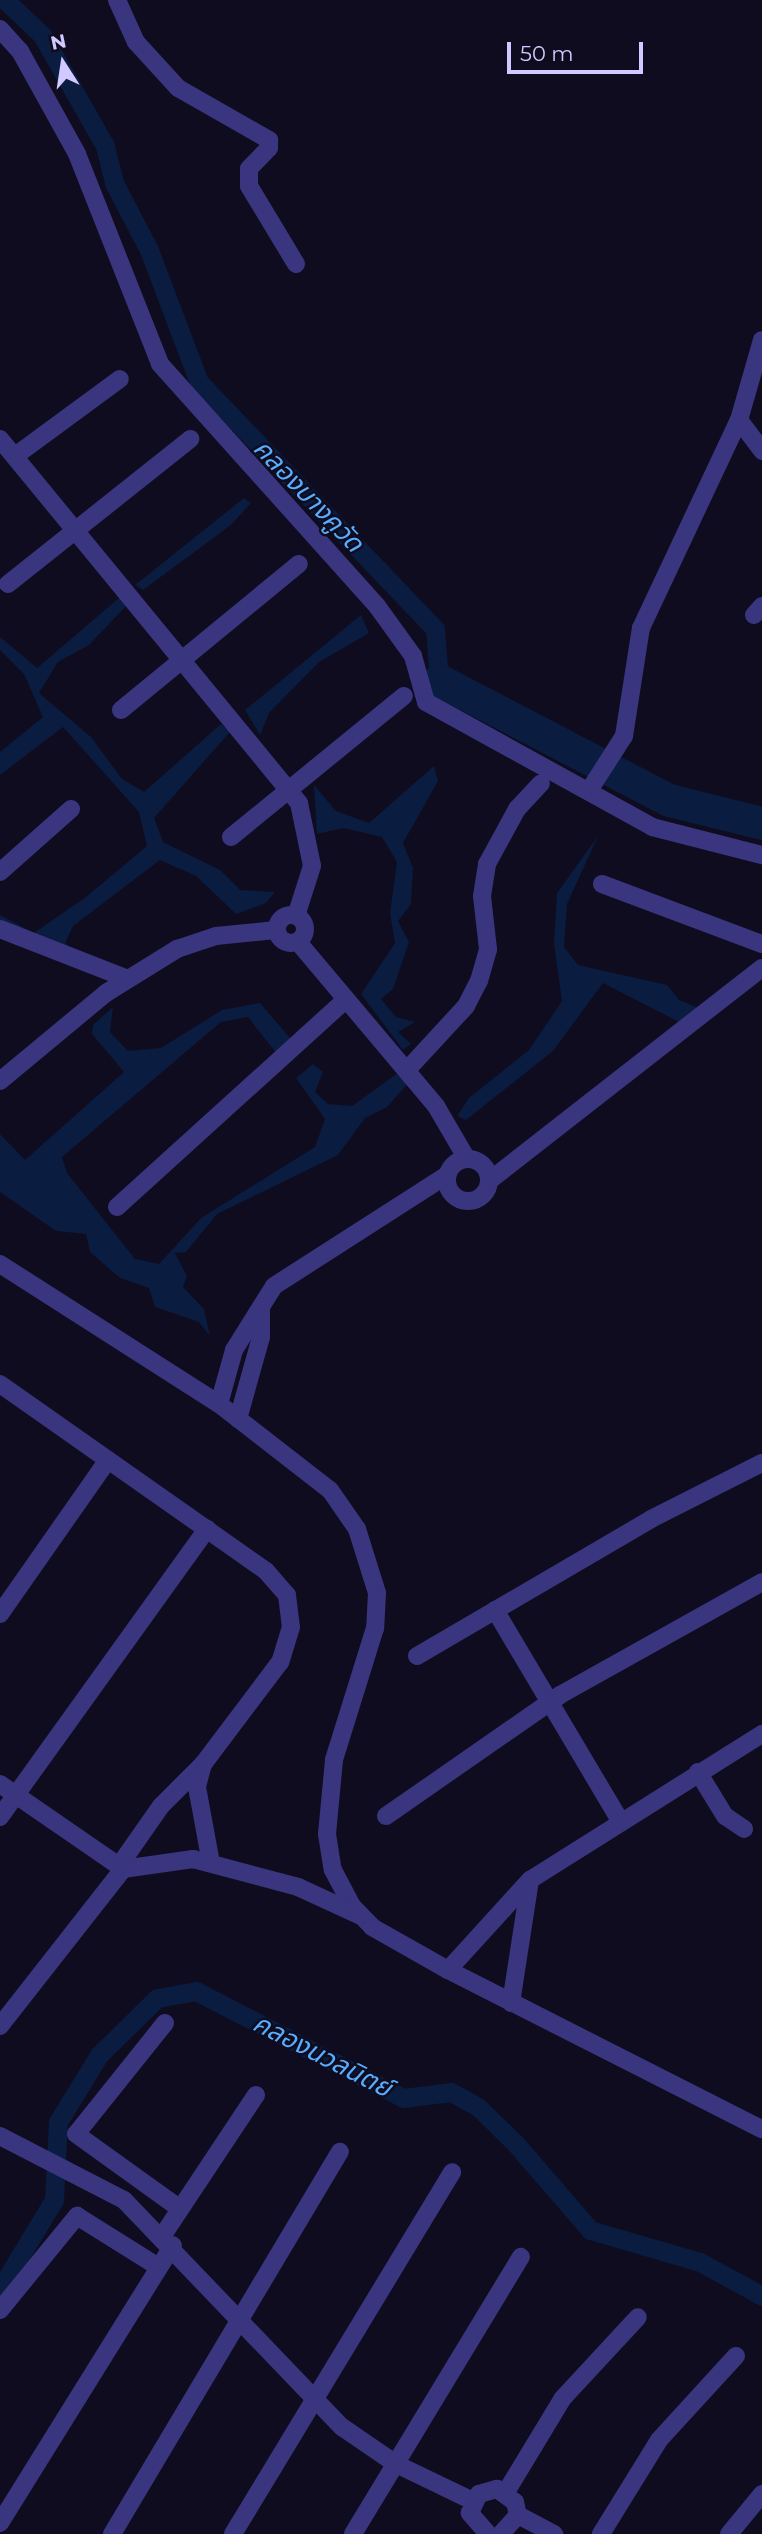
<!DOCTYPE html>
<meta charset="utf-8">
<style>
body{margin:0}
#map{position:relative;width:762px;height:2534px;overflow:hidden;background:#0f0c1f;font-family:Montserrat,"Noto Sans Thai",sans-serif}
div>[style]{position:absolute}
.water>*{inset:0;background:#0a1c3f}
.canal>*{height:19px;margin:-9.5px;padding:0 9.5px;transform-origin:9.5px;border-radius:9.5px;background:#0a1c3f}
.river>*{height:33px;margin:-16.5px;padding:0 16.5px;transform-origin:16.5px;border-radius:16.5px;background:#0a1c3f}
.minor>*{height:18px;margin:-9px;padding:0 9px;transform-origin:9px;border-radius:9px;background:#3a357f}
.minor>.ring{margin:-9px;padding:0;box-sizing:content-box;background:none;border:18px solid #3a357f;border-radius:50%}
span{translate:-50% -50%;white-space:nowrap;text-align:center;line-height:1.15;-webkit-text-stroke:5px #0f0c1f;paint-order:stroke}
.water-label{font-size:26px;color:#57adff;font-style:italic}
.north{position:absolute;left:28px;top:28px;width:70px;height:70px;-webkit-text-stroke:5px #0f0c1f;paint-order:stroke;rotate:348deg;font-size:19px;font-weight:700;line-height:28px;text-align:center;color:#d1c9ff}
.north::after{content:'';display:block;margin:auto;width:24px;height:32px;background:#d1c9ff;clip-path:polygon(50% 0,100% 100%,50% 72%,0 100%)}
.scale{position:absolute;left:507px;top:42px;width:136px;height:32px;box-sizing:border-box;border:4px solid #d1c9ff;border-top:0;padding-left:9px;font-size:21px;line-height:24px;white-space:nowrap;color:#d1c9ff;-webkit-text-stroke:5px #0f0c1f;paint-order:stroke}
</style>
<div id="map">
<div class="water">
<div style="clip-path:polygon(244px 498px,251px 503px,231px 525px,143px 590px,135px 585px)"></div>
<div style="clip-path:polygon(119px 598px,128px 604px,89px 645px,58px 662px,39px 693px,91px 737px,122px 779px,144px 792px,221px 724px,230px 732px,154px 818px,163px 842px,220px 870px,240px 890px,275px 892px,266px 903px,236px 914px,196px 876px,160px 860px,73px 926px,65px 943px,91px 965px,0 936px,0 915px,34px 933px,86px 897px,147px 846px,139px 812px,63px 727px,0 775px,0 752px,43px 717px,24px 674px,0 650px,0 637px,37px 668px)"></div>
<div style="clip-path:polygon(361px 615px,369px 633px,319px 662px,269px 713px,260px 735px,245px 710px)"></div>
<div style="clip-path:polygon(434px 766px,438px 781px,403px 843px,413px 868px,411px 904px,398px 921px,409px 942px,393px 989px,381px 999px,396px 1017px,415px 1022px,398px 1032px,411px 1044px,403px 1050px,361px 994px,395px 943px,390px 913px,397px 862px,382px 837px,343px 828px,317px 834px,314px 785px,336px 811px,369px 823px)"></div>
<div style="clip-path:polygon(598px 836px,567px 904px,564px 947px,578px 965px,667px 985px,679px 1000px,698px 1008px,679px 1022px,603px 983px,553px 1051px,466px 1120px,457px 1116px,469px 1098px,529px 1050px,562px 1001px,554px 944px,557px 893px)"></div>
<div style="clip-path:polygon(260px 1003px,290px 1038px,277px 1054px,248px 1017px,221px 1022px,62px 1157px,67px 1173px,135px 1259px,159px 1264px,201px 1218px,315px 1147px,325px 1119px,296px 1078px,313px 1064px,323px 1072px,315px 1092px,328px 1104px,352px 1106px,402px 1070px,410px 1081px,387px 1107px,365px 1118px,338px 1155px,217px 1214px,186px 1252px,175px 1253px,187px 1276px,183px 1287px,204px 1309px,210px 1336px,199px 1322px,155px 1307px,149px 1288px,120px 1278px,90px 1252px,86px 1234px,56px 1231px,0 1192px,0 1134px,25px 1160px,124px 1072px,92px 1034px,93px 1025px,113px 1007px,110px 1032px,128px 1051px,161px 1048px,222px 1010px)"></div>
</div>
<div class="canal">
<div style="left:5px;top:0;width:51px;rotate:43.4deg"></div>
<div style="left:42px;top:35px;width:128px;rotate:60.4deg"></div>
<div style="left:105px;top:146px;width:38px;rotate:76deg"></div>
<div style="left:114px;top:183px;width:76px;rotate:62.4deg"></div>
<div style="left:149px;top:250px;width:141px;rotate:69.3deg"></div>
<div style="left:199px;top:382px;width:342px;rotate:46.3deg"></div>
<div style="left:435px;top:629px;width:51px;rotate:85.5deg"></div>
<div style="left:0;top:2289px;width:104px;rotate:-58.8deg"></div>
<div style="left:54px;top:2200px;width:78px;rotate:-87.1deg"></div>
<div style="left:58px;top:2122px;width:79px;rotate:-58.5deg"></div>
<div style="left:99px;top:2055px;width:81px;rotate:-44.5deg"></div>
<div style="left:157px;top:1998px;width:40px;rotate:-10deg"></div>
<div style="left:196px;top:1991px;width:233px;rotate:27.3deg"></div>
<div style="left:403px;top:2098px;width:48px;rotate:-7.1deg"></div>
<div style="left:451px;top:2092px;width:31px;rotate:29deg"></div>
<div style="left:478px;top:2107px;width:52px;rotate:44.2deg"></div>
<div style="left:515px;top:2143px;width:115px;rotate:49.2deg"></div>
<div style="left:590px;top:2230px;width:115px;rotate:16.2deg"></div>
<div style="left:700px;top:2262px;width:71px;rotate:28.7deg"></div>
</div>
<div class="river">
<div style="left:439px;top:680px;width:259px;rotate:27.6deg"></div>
<div style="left:669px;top:800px;width:96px;rotate:13.9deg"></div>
</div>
<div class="minor">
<div style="left:117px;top:0;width:46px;rotate:65.7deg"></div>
<div style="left:136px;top:42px;width:62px;rotate:47.6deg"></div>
<div style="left:178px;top:88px;width:105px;rotate:29.7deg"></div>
<div style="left:269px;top:140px;width:8px;rotate:90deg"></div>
<div style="left:269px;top:148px;width:29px;rotate:134deg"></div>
<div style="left:249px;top:169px;width:17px;rotate:90deg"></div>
<div style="left:249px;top:186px;width:91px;rotate:58.9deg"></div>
<div style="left:0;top:29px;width:30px;rotate:48deg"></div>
<div style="left:20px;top:51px;width:118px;rotate:61deg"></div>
<div style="left:77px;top:154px;width:226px;rotate:68.4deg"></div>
<div style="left:160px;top:364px;width:325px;rotate:48.1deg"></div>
<div style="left:377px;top:606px;width:62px;rotate:54.2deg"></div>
<div style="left:413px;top:656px;width:48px;rotate:74.2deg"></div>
<div style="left:426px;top:702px;width:258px;rotate:28.9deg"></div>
<div style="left:652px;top:827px;width:114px;rotate:14.3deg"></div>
<div style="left:739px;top:420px;width:39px;rotate:53deg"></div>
<div style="left:0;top:439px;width:471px;rotate:50.6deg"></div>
<div style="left:299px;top:803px;width:64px;rotate:78.3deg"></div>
<div style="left:312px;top:866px;width:52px;rotate:107.7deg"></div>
<div style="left:15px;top:456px;width:130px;rotate:-36.3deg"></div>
<div style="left:8px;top:584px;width:233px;rotate:-38.5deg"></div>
<div style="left:754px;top:615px;width:12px;rotate:-48deg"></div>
<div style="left:121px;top:710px;width:230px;rotate:-39.4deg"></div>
<div style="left:590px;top:789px;width:63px;rotate:-57.3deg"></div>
<div style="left:624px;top:736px;width:109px;rotate:-81.1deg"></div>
<div style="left:641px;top:628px;width:230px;rotate:-64.8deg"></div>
<div style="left:739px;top:420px;width:83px;rotate:-74deg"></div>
<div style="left:231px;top:837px;width:223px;rotate:-39.2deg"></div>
<div style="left:0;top:872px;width:95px;rotate:-41.6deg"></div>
<div style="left:602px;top:884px;width:171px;rotate:20.6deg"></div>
<div class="ring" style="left:277px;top:915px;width:10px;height:10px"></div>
<div style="left:0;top:929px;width:137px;rotate:21.3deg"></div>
<div style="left:298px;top:942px;width:214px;rotate:49.9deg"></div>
<div style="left:436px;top:1106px;width:61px;rotate:59.7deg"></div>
<div style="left:407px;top:1070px;width:87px;rotate:-47.3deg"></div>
<div style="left:466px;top:1006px;width:28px;rotate:-63deg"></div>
<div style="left:479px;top:981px;width:33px;rotate:-74deg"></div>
<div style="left:488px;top:949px;width:53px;rotate:-96.5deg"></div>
<div style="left:482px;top:896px;width:32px;rotate:-81deg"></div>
<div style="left:487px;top:864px;width:63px;rotate:-61.4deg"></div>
<div style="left:517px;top:809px;width:35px;rotate:-47deg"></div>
<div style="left:0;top:1081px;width:138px;rotate:-39.7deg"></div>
<div style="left:106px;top:993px;width:84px;rotate:-31.8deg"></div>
<div style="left:177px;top:949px;width:41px;rotate:-18.4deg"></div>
<div style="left:216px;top:936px;width:60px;rotate:-5.7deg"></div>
<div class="ring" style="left:447px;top:1159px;width:24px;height:24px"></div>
<div style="left:489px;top:1181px;width:346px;rotate:-38deg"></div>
<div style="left:117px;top:1207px;width:309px;rotate:-42.2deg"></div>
<div style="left:0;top:1264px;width:260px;rotate:32.6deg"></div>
<div style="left:219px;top:1404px;width:140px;rotate:37.8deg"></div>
<div style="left:330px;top:1490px;width:47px;rotate:55.3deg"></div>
<div style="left:357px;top:1529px;width:67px;rotate:72.6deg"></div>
<div style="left:377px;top:1593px;width:35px;rotate:93deg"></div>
<div style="left:375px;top:1628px;width:138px;rotate:107.3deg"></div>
<div style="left:334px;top:1760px;width:74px;rotate:95.4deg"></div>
<div style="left:327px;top:1834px;width:36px;rotate:81deg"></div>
<div style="left:333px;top:1870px;width:41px;rotate:62.2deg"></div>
<div style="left:352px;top:1906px;width:29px;rotate:46deg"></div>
<div style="left:372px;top:1927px;width:87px;rotate:29.5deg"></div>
<div style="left:448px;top:1970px;width:352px;rotate:26.9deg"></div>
<div style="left:0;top:1384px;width:325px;rotate:35.1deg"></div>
<div style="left:266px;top:1571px;width:32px;rotate:49deg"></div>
<div style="left:287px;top:1595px;width:32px;rotate:83deg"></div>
<div style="left:291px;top:1627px;width:37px;rotate:107deg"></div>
<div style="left:280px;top:1662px;width:128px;rotate:127deg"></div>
<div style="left:203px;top:1764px;width:24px;rotate:105deg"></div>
<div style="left:197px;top:1787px;width:77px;rotate:79.6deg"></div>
<div style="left:219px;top:1404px;width:56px;rotate:-74.5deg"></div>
<div style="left:234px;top:1350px;width:75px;rotate:-58deg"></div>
<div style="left:274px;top:1286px;width:206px;rotate:-32.7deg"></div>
<div style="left:238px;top:1419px;width:85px;rotate:-74.3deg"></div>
<div style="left:261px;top:1337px;width:30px;rotate:-90deg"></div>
<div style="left:495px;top:1610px;width:247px;rotate:59.3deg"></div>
<div style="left:0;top:1614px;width:188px;rotate:-55deg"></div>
<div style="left:417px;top:1656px;width:271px;rotate:-30.3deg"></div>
<div style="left:651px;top:1519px;width:124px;rotate:-26.8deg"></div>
<div style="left:698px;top:1772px;width:52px;rotate:58.5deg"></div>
<div style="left:725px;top:1816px;width:23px;rotate:34deg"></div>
<div style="left:0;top:1784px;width:150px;rotate:34.6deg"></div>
<div style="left:123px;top:1869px;width:71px;rotate:-8.1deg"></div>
<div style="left:193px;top:1859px;width:109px;rotate:14.9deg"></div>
<div style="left:298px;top:1887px;width:67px;rotate:24.7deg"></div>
<div style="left:386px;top:1816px;width:212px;rotate:-34.8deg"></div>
<div style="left:560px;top:1695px;width:231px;rotate:-29.2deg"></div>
<div style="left:0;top:1817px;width:355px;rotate:-54.3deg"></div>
<div style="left:119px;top:1866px;width:73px;rotate:-55deg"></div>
<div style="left:161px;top:1806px;width:59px;rotate:-45deg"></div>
<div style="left:448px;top:1970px;width:122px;rotate:-47.7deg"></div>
<div style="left:530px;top:1880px;width:274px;rotate:-32.2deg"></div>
<div style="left:511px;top:2003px;width:124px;rotate:-81.2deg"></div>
<div style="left:165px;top:2023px;width:142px;rotate:128.7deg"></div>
<div style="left:76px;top:2134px;width:127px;rotate:35.7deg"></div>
<div style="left:0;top:2026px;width:199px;rotate:-51.9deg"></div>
<div style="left:0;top:2136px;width:140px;rotate:27.3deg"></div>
<div style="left:124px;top:2200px;width:315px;rotate:46.2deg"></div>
<div style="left:342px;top:2427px;width:65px;rotate:34.4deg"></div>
<div style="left:396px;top:2464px;width:85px;rotate:25.7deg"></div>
<div style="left:163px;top:2235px;width:168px;rotate:-56.4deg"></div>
<div style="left:0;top:2310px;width:122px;rotate:-50.7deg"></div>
<div style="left:77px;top:2216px;width:94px;rotate:32deg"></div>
<div style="left:506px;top:2492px;width:110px;rotate:-58.8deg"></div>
<div style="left:563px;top:2398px;width:110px;rotate:-47.2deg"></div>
<div style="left:518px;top:2515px;width:41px;rotate:27.8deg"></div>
<div style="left:0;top:2523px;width:327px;rotate:-58.1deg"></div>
<div style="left:112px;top:2534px;width:445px;rotate:-59.2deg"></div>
<div style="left:233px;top:2534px;width:423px;rotate:-58.8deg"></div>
<div style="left:353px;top:2534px;width:324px;rotate:-58.8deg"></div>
<div style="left:488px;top:2534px;width:28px;rotate:-131deg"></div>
<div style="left:470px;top:2513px;width:21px;rotate:-65deg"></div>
<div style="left:479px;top:2494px;width:19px;rotate:-16deg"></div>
<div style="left:497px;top:2489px;width:22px;rotate:36deg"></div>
<div style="left:515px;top:2502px;width:13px;rotate:77deg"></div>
<div style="left:518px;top:2515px;width:25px;rotate:132deg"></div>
<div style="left:601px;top:2534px;width:110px;rotate:-58.3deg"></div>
<div style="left:659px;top:2440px;width:114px;rotate:-47.5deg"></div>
<div style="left:729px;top:2534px;width:52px;rotate:-50.5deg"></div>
</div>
<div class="water-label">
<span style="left:308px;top:496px;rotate:46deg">คลองบางคูวัด</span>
<span style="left:322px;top:2056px;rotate:27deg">คลองนวลนิตย์</span>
</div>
<div class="north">N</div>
<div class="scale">50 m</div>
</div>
